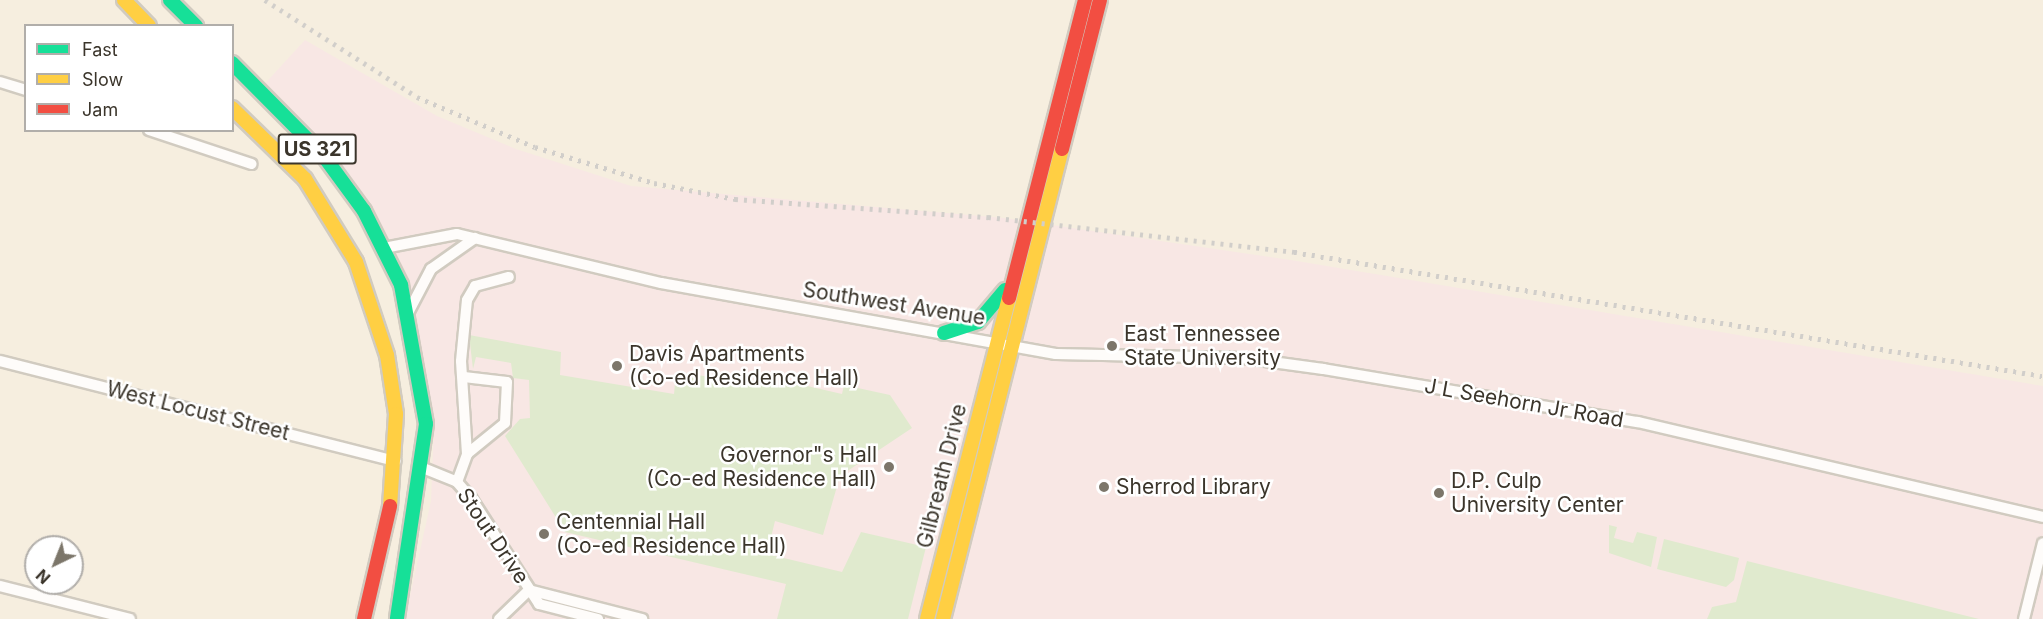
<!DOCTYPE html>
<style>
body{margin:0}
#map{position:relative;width:2043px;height:619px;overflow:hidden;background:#f6eedf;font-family:Inter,sans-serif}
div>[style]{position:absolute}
.education>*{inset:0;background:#f8e7e4}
.green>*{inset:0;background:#e0eace}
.roads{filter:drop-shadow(2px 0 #d1cbc0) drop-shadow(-2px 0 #d1cbc0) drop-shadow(0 2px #d1cbc0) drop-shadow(0 -2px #d1cbc0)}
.street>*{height:10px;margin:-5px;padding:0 5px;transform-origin:5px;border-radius:5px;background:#fefcfa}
.fast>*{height:14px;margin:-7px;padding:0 7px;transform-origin:7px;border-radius:7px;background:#16e098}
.slow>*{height:14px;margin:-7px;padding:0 7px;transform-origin:7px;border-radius:7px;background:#ffcf43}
.jam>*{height:14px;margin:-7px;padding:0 7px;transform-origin:7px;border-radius:7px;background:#f24e42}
.rail>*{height:4.5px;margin-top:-2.25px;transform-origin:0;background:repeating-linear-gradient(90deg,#d1ceca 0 3px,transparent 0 9px)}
.dots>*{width:16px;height:16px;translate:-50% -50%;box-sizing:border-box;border:3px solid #fff;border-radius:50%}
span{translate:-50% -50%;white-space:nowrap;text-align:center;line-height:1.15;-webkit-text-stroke:5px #fff;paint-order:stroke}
.shield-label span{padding:2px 4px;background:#fff;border:2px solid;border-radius:4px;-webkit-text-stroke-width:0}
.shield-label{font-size:20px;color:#3b352b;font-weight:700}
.street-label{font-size:21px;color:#3b352b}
.poi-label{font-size:21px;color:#3b352b}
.left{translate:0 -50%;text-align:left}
.right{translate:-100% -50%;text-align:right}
.legend{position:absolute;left:24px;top:24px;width:210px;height:108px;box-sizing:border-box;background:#fff;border:2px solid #b1aeaa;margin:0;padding:8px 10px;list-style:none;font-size:18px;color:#3b352b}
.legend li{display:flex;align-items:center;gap:12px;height:30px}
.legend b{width:30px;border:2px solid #b1aeaa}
.north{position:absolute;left:24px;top:535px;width:60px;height:60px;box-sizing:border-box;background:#fff;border:2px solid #b1aeaa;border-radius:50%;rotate:223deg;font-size:16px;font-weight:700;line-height:24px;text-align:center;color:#3b352b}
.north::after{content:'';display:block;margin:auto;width:21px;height:27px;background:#7c766a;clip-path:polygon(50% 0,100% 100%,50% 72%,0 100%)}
</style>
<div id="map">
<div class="education">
<div style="clip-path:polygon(305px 40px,437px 116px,516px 149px,631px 186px,1004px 218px,1297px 261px,2043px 386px,2043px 619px,405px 619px,431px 501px,434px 426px,376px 234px,259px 90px)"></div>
</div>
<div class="green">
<div style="clip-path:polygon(469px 335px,561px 352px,560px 375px,674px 394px,676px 372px,779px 387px,781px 380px,842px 394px,844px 385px,890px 395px,912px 428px,840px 476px,823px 535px,775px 521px,767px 554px,842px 572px,861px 532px,926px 547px,908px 619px,777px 619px,786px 584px,565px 532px,505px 436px,520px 419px,530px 418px,529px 380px,513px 378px,511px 363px,476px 357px,473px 369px)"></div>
<div style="clip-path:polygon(1609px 525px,1617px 527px,1614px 538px,1633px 543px,1637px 532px,1657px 537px,1651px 567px,1609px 553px)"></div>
<div style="clip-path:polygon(1664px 539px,1739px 558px,1734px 580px,1726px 587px,1657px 569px)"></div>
<div style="clip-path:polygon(1747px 561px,1979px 619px,1707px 619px,1712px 607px,1736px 602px)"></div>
</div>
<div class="roads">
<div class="street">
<div style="left:0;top:82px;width:27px;rotate:17deg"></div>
<div style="left:149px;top:130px;width:108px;rotate:18.3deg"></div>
<div style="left:384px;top:248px;width:74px;rotate:-10.9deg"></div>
<div style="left:457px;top:234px;width:210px;rotate:13.5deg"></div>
<div style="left:661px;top:283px;width:401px;rotate:10.2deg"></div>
<div style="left:1056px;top:354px;width:187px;rotate:1.2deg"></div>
<div style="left:1243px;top:358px;width:81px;rotate:7.8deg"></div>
<div style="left:1323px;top:369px;width:319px;rotate:9.6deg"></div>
<div style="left:1638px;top:422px;width:416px;rotate:13.2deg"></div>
<div style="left:408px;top:313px;width:50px;rotate:-62.4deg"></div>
<div style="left:431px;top:269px;width:54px;rotate:-35.2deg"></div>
<div style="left:0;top:361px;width:408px;rotate:14.2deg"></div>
<div style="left:464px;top:377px;width:43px;rotate:6.6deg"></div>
<div style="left:507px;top:382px;width:41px;rotate:92.8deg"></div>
<div style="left:505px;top:423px;width:49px;rotate:140.8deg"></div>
<div style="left:423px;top:468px;width:37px;rotate:22deg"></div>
<div style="left:457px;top:482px;width:21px;rotate:49deg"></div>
<div style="left:471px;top:498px;width:126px;rotate:57.3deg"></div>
<div style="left:539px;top:604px;width:61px;rotate:14.3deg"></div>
<div style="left:457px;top:482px;width:30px;rotate:-70deg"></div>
<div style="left:467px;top:454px;width:93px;rotate:-93.7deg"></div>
<div style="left:461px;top:361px;width:61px;rotate:-84.4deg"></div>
<div style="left:467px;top:300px;width:16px;rotate:-60deg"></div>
<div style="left:475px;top:286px;width:35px;rotate:-15deg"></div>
<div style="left:0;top:586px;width:134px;rotate:14.2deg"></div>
<div style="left:529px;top:590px;width:117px;rotate:14.4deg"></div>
<div style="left:499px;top:619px;width:42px;rotate:-44deg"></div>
<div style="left:2024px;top:619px;width:78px;rotate:-76deg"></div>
</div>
<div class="fast">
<div style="left:170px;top:0;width:37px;rotate:45deg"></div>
<div style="left:232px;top:63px;width:129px;rotate:45.3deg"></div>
<div style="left:323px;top:155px;width:69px;rotate:53.8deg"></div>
<div style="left:364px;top:211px;width:83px;rotate:63.4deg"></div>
<div style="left:401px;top:285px;width:141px;rotate:79.8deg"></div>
<div style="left:426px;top:424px;width:197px;rotate:98.5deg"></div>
<div style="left:944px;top:333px;width:36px;rotate:-18deg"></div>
<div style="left:978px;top:322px;width:42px;rotate:-49.8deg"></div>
</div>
<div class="slow">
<div style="left:124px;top:0;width:36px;rotate:46deg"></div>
<div style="left:232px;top:108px;width:102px;rotate:44.2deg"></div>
<div style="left:305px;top:179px;width:97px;rotate:58.4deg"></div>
<div style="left:356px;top:262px;width:98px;rotate:71.6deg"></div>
<div style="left:387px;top:355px;width:60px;rotate:81.3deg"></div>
<div style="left:396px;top:414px;width:92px;rotate:93.7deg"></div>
<div style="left:927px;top:619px;width:331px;rotate:-75.7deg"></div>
<div style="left:943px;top:619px;width:485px;rotate:-75.8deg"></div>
</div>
<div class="jam">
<div style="left:1062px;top:149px;width:154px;rotate:-75.7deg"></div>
<div style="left:1009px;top:298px;width:308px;rotate:-75.7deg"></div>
<div style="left:364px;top:619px;width:116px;rotate:-77deg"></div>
</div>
</div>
<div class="rail">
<div style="left:265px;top:0;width:180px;rotate:32.5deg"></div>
<div style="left:417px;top:97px;width:128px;rotate:23deg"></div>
<div style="left:535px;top:147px;width:124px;rotate:16.8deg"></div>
<div style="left:654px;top:183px;width:83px;rotate:11.2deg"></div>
<div style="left:735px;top:199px;width:254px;rotate:4.1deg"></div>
<div style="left:988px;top:217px;width:308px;rotate:6.5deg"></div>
<div style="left:1294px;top:252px;width:758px;rotate:9.41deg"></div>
</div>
<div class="dots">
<div style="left:1112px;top:346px;background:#7c766a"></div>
<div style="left:617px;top:366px;background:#7c766a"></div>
<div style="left:889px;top:467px;background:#7c766a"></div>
<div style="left:1104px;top:487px;background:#7c766a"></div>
<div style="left:1439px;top:493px;background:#7c766a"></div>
<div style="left:544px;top:534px;background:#7c766a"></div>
</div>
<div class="shield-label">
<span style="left:317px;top:149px">US 321</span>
</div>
<div class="street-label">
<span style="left:894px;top:304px;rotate:9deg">Southwest Avenue</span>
<span style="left:1524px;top:403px;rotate:10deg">J L Seehorn Jr Road</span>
<span style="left:198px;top:411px;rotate:14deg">West Locust Street</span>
<span style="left:942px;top:476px;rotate:-76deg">Gilbreath Drive</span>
<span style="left:493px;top:536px;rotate:56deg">Stout Drive</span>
</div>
<div class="poi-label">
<span class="left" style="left:1124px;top:346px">East Tennessee<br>State University</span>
<span class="left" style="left:629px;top:366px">Davis Apartments<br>(Co-ed Residence Hall)</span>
<span class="right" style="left:877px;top:467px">Governor"s Hall<br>(Co-ed Residence Hall)</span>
<span class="left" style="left:1451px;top:493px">D.P. Culp<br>University Center</span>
<span class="left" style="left:1116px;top:487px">Sherrod Library</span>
<span class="left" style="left:556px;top:534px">Centennial Hall<br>(Co-ed Residence Hall)</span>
</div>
<ul class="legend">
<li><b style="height:8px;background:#16e098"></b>Fast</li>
<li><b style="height:8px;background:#ffcf43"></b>Slow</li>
<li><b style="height:8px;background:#f24e42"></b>Jam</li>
</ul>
<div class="north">N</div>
</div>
